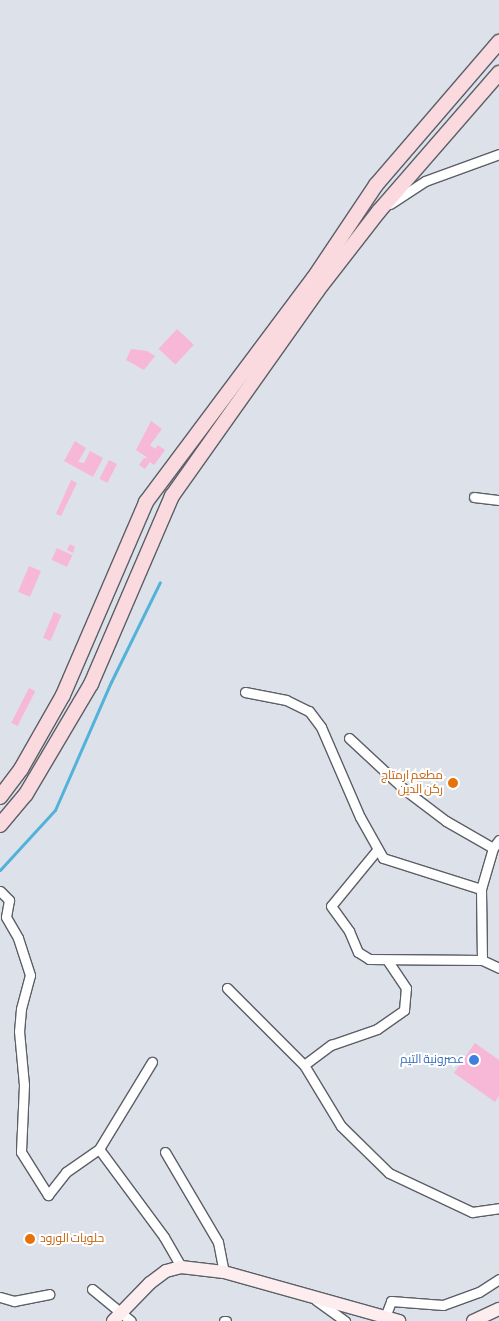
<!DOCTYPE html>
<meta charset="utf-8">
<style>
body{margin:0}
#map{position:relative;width:499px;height:1321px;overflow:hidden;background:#dde1ea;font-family:"Asap Condensed",Cairo,sans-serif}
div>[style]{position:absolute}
.stream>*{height:3px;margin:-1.5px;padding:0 1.5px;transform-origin:1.5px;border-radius:1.5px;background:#53b2d9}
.building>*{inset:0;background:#f7b7d6;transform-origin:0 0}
.roads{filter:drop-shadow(1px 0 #5b5f66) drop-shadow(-1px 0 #5b5f66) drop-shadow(0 1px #5b5f66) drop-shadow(0 -1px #5b5f66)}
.street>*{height:9px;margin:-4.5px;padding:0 4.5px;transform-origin:4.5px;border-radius:4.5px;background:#fff}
.secondary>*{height:12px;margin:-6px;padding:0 6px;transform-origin:6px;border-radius:6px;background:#fdedef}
.primary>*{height:14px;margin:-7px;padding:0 7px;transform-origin:7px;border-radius:7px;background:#fadadf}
.dots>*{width:14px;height:14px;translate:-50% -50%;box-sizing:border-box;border:2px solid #fff;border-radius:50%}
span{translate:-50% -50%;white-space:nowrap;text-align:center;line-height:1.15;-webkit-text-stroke:4px #fff;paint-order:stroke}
.food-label{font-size:12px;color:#c56008}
.right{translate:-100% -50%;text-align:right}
.left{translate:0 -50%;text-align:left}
.shop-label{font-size:12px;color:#366cbe}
</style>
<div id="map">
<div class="stream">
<div style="left:0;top:870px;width:81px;rotate:-47.5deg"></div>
<div style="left:55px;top:810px;width:140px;rotate:-66.4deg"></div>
<div style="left:111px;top:682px;width:111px;rotate:-63.9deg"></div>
</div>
<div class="building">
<div style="left:177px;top:329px;width:23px;height:27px;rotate:43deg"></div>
<div style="clip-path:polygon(131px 349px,147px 351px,155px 356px,144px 370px,126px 360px)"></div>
<div style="clip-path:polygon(151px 421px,162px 429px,150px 445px,155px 449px,158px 445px,165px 450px,154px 465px,150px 462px,145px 469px,139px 465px,144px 458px,148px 458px,136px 450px)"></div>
<div style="clip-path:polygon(75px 441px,86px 448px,78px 462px,84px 463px,90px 451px,103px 458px,93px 477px,64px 461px)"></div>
<div style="left:109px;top:460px;width:9px;height:21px;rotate:27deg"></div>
<div style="clip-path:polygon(71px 480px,77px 483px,61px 516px,56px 514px)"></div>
<div style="clip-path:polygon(70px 544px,75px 547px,73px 553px,67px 550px)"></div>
<div style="left:57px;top:548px;width:17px;height:13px;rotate:25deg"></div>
<div style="left:29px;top:566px;width:13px;height:28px;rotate:23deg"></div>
<div style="left:54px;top:612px;width:8px;height:28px;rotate:23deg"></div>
<div style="left:29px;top:688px;width:7px;height:39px;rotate:27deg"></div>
<div style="clip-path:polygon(475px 1043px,499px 1060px,499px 1096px,495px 1102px,454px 1073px)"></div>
</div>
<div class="roads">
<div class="street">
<div style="left:390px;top:204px;width:42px;rotate:-33.3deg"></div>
<div style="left:425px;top:181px;width:79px;rotate:-20deg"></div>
<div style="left:474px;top:497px;width:25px;rotate:7deg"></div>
<div style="left:245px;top:692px;width:42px;rotate:11deg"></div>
<div style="left:286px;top:700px;width:25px;rotate:26deg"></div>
<div style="left:309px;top:711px;width:20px;rotate:53deg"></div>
<div style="left:321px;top:727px;width:98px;rotate:66.6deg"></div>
<div style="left:360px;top:817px;width:47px;rotate:60.7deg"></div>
<div style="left:383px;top:858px;width:103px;rotate:17.6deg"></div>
<div style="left:349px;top:738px;width:76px;rotate:42.9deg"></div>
<div style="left:405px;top:790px;width:51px;rotate:37.1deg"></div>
<div style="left:446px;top:821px;width:54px;rotate:29.9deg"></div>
<div style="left:499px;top:840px;width:10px;rotate:127deg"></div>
<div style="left:493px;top:848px;width:43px;rotate:106.3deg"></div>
<div style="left:481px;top:889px;width:71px;rotate:89.2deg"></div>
<div style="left:482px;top:960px;width:19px;rotate:25deg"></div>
<div style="left:377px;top:850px;width:72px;rotate:129.4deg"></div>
<div style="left:331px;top:906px;width:31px;rotate:54deg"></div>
<div style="left:349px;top:931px;width:23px;rotate:67deg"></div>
<div style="left:358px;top:952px;width:13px;rotate:32deg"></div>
<div style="left:369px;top:959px;width:113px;rotate:0.5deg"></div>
<div style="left:0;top:891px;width:13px;rotate:45deg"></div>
<div style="left:9px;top:900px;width:17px;rotate:100deg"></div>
<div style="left:6px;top:917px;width:24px;rotate:60deg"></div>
<div style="left:18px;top:938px;width:39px;rotate:72deg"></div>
<div style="left:30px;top:975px;width:35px;rotate:105deg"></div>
<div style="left:21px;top:1009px;width:22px;rotate:95deg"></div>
<div style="left:19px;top:1031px;width:54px;rotate:84.7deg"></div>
<div style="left:24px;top:1085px;width:67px;rotate:92.6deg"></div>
<div style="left:21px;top:1152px;width:51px;rotate:57.9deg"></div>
<div style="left:48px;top:1195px;width:29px;rotate:-52deg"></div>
<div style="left:66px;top:1172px;width:40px;rotate:-34.9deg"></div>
<div style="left:99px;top:1149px;width:102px;rotate:-58.7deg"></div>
<div style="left:227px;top:988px;width:109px;rotate:45deg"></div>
<div style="left:304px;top:1065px;width:71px;rotate:58.8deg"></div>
<div style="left:341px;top:1126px;width:67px;rotate:44.4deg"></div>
<div style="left:389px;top:1173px;width:92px;rotate:25.2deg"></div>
<div style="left:472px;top:1212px;width:27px;rotate:-8deg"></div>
<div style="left:304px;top:1065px;width:34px;rotate:-37deg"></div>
<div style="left:331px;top:1045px;width:49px;rotate:-19.2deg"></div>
<div style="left:377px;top:1029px;width:33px;rotate:-35deg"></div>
<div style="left:404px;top:1010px;width:22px;rotate:-85deg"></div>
<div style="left:406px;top:988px;width:34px;rotate:-124deg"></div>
<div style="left:99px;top:1149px;width:109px;rotate:53.5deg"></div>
<div style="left:164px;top:1237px;width:34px;rotate:60deg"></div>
<div style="left:165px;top:1152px;width:104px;rotate:59.5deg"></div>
<div style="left:218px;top:1242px;width:31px;rotate:79deg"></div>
<div style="left:92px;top:1289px;width:50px;rotate:39.4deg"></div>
<div style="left:0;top:1297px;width:15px;rotate:16deg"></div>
<div style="left:14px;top:1301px;width:36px;rotate:-11deg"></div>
<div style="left:316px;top:1300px;width:36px;rotate:36deg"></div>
<div style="left:385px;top:1317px;width:17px;rotate:-69deg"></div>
<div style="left:391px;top:1301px;width:52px;rotate:4.4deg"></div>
<div style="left:443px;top:1305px;width:38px;rotate:-20deg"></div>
<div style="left:479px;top:1292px;width:24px;rotate:-33deg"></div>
<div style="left:224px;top:1321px;width:2px"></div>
</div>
<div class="secondary">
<div style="left:113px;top:1321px;width:53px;rotate:-45.8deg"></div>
<div style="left:150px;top:1283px;width:20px;rotate:-37deg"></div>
<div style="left:166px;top:1271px;width:16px;rotate:-15deg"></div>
<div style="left:181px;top:1267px;width:43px;rotate:6.6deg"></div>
<div style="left:224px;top:1272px;width:182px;rotate:15.6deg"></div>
<div style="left:473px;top:1321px;width:29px;rotate:-25deg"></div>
</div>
<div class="primary">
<div style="left:0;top:797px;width:35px;rotate:-53deg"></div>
<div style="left:21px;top:769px;width:85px;rotate:-60.4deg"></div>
<div style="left:63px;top:695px;width:210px;rotate:-66.7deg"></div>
<div style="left:146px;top:502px;width:279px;rotate:-53.2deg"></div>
<div style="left:313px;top:279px;width:113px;rotate:-56.2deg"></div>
<div style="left:376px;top:185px;width:189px;rotate:-49.3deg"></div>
<div style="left:0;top:825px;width:40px;rotate:-50deg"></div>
<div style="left:26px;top:794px;width:128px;rotate:-59.4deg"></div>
<div style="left:91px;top:684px;width:205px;rotate:-66.7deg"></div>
<div style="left:172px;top:496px;width:251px;rotate:-54.7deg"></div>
<div style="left:317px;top:291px;width:101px;rotate:-52.2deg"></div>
<div style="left:379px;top:211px;width:183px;rotate:-49deg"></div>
</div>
</div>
<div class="dots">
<div style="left:453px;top:783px;background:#e8710a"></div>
<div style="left:474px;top:1060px;background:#3f7fe0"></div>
<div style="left:30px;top:1239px;background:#e8710a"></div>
</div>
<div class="food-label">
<span class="right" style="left:443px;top:783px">مطعم ارمتاج<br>ركن الدين</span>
<span class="left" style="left:40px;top:1239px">حلويات الورود</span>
</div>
<div class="shop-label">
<span class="right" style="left:464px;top:1060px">عصرونية التيم</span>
</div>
</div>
